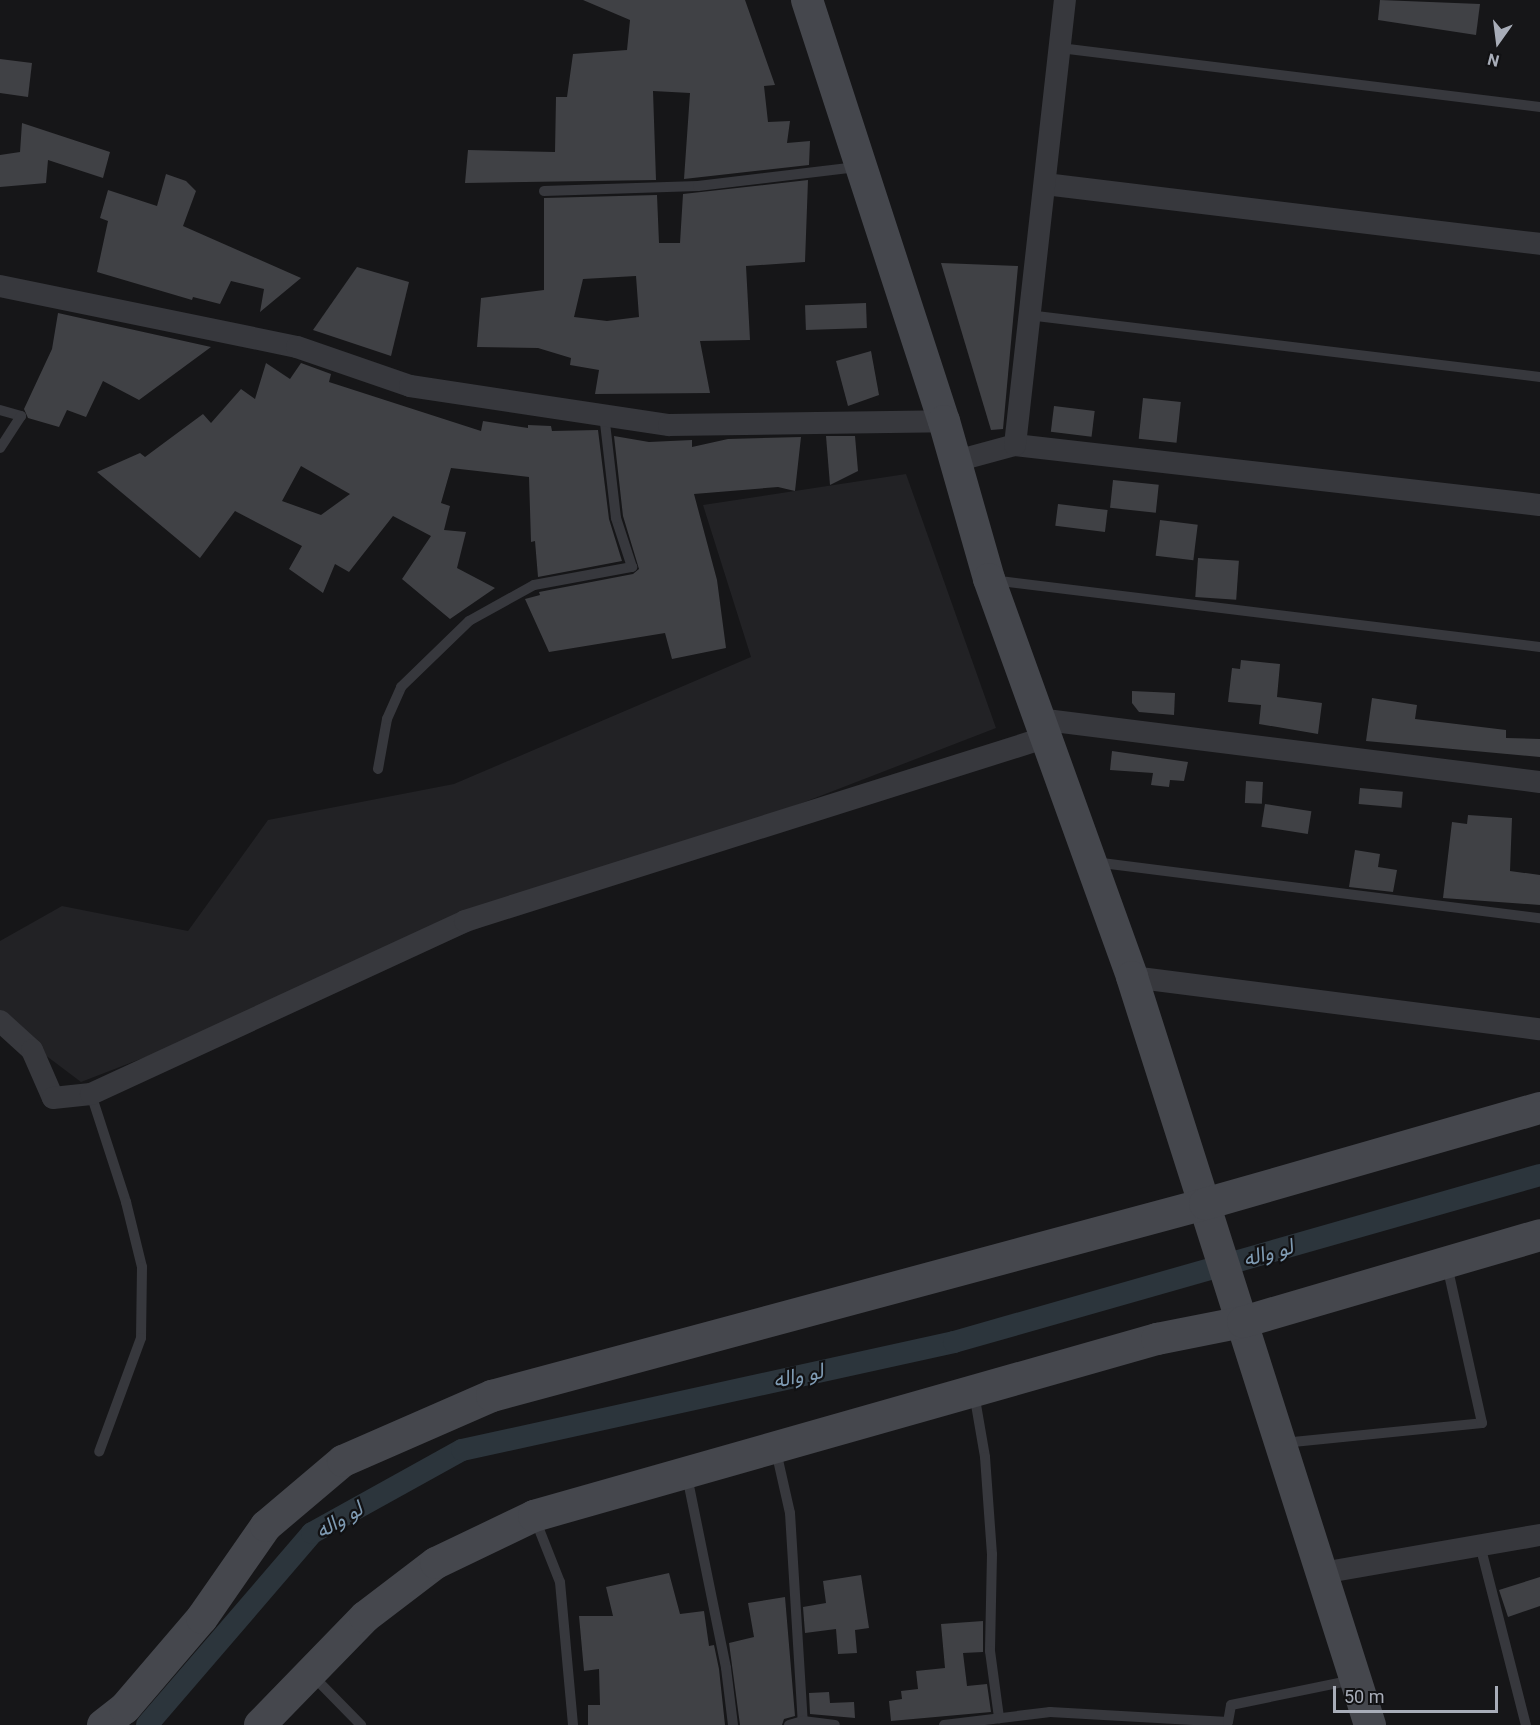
<!DOCTYPE html>
<meta charset="utf-8">
<style>
body{margin:0}
#map{position:relative;width:1540px;height:1725px;overflow:hidden;background:#161618;font-family:Roboto,"Noto Sans Arabic",sans-serif}
div>[style]{position:absolute}
.built>*{inset:0;background:#222225}
.canal>*{height:22px;margin:-11px;padding:0 11px;transform-origin:11px;border-radius:11px;background:#2c353c}
.building>*{inset:0;background:#404145;transform-origin:0 0}
.lane>*{height:10px;margin:-5px;padding:0 5px;transform-origin:5px;border-radius:5px;background:#37383d}
.street>*{height:22px;margin:-11px;padding:0 11px;transform-origin:11px;border-radius:11px;background:#37383d}
.secondary>*{height:32px;margin:-16px;padding:0 16px;transform-origin:16px;border-radius:16px;background:#45474d}
span{translate:-50% -50%;white-space:nowrap;text-align:center;line-height:1.15;-webkit-text-stroke:4.5px #111113;paint-order:stroke}
.water-label{font-size:21px;color:#7f9bb3;font-style:italic}
.north{position:absolute;left:1468px;top:12px;width:60px;height:60px;-webkit-text-stroke:4px #111113;paint-order:stroke;rotate:194deg;font-size:16px;font-weight:700;line-height:24px;text-align:center;color:#a8adb8}
.north::after{content:'';display:block;margin:auto;width:21px;height:27px;background:#a8adb8;clip-path:polygon(50% 0,100% 100%,50% 72%,0 100%)}
.scale{position:absolute;left:1333px;top:1686px;width:165px;height:27px;box-sizing:border-box;border:3px solid #a8adb8;border-top:0;padding-left:8px;font-size:18px;line-height:21px;white-space:nowrap;color:#a8adb8;-webkit-text-stroke:4px #111113;paint-order:stroke}
</style>
<div id="map">
<div class="built">
<div style="clip-path:polygon(906px 474px,996px 728px,81px 1082px,0 1021px,0 941px,62px 906px,188px 931px,268px 820px,454px 784px,751px 657px,703px 505px)"></div>
</div>
<div class="canal">
<div style="left:147px;top:1725px;width:253px;rotate:-49.3deg"></div>
<div style="left:312px;top:1533px;width:171px;rotate:-29deg"></div>
<div style="left:462px;top:1450px;width:504px;rotate:-12.38deg"></div>
<div style="left:954px;top:1342px;width:609px;rotate:-15.91deg"></div>
</div>
<div class="building">
<div style="clip-path:polygon(583px 0,745px 0,775px 85px,764px 86px,768px 122px,790px 121px,787px 143px,810px 141px,809px 165px,684px 179px,690px 93px,653px 91px,656px 180px,465px 183px,468px 150px,555px 152px,556px 97px,567px 97px,573px 54px,627px 50px,630px 20px)"></div>
<div style="clip-path:polygon(1380px 0,1480px 4px,1476px 35px,1378px 20px)"></div>
<div style="clip-path:polygon(0 59px,32px 63px,28px 97px,0 93px)"></div>
<div style="clip-path:polygon(22px 123px,110px 152px,103px 178px,48px 160px,46px 183px,0 187px,0 155px,20px 152px)"></div>
<div style="clip-path:polygon(166px 174px,186px 181px,196px 191px,183px 226px,301px 278px,260px 312px,264px 289px,231px 281px,220px 304px,193px 297px,192px 300px,97px 272px,108px 221px,100px 218px,108px 190px,157px 206px)"></div>
<div style="clip-path:polygon(evenodd,808px 180px,805px 262px,746px 266px,750px 340px,700px 341px,710px 393px,595px 394px,599px 370px,570px 365px,571px 358px,538px 348px,477px 347px,481px 298px,544px 290px,544px 198px,657px 195px,659px 243px,680px 243px,683px 194px,808px 180px,636px 276px,639px 317px,607px 321px,574px 317px,583px 279px,636px 276px)"></div>
<div style="clip-path:polygon(941px 263px,1018px 266px,1003px 429px,991px 430px)"></div>
<div style="clip-path:polygon(357px 267px,409px 282px,391px 356px,313px 330px)"></div>
<div style="left:866px;top:303px;width:25px;height:61px;rotate:88deg"></div>
<div style="clip-path:polygon(58px 313px,211px 347px,139px 400px,103px 381px,86px 417px,67px 410px,59px 427px,28px 418px,24px 409px,52px 349px)"></div>
<div style="clip-path:polygon(871px 351px,879px 395px,848px 406px,836px 361px)"></div>
<div style="clip-path:polygon(evenodd,266px 363px,290px 379px,301px 363px,331px 374px,329px 382px,481px 431px,483px 421px,528px 428px,528px 425px,551px 426px,552px 431px,598px 430px,609px 519px,622px 561px,538px 577px,535px 541px,531px 542px,529px 477px,451px 468px,441px 503px,450px 506px,444px 530px,466px 532px,457px 568px,495px 588px,450px 619px,402px 579px,431px 536px,393px 516px,349px 572px,335px 564px,323px 593px,289px 569px,302px 546px,235px 511px,200px 558px,97px 472px,140px 453px,145px 457px,203px 414px,211px 423px,241px 389px,255px 399px,266px 363px,301px 466px,350px 494px,321px 515px,282px 501px,301px 466px)"></div>
<div style="left:1143px;top:398px;width:38px;height:41px;rotate:6deg"></div>
<div style="left:1054px;top:406px;width:41px;height:26px;rotate:7deg"></div>
<div style="clip-path:polygon(614px 436px,649px 442px,692px 440px,692px 447px,728px 439px,801px 437px,795px 491px,778px 487px,694px 494px,717px 580px,726px 648px,672px 659px,665px 633px,549px 652px,525px 599px,540px 595px,539px 592px,633px 574px,639px 569px,623px 516px)"></div>
<div style="clip-path:polygon(826px 436px,855px 436px,858px 471px,830px 485px)"></div>
<div style="left:1113px;top:480px;width:46px;height:28px;rotate:6deg"></div>
<div style="left:1058px;top:504px;width:50px;height:22px;rotate:7deg"></div>
<div style="left:1160px;top:520px;width:38px;height:36px;rotate:7deg"></div>
<div style="left:1198px;top:558px;width:41px;height:39px;rotate:4deg"></div>
<div style="clip-path:polygon(1241px 660px,1280px 664px,1277px 697px,1322px 703px,1318px 734px,1259px 724px,1261px 705px,1228px 702px,1232px 668px,1240px 669px)"></div>
<div style="clip-path:polygon(1132px 691px,1175px 693px,1174px 715px,1139px 712px,1132px 703px)"></div>
<div style="clip-path:polygon(1372px 698px,1417px 705px,1415px 719px,1506px 730px,1506px 738px,1540px 739px,1540px 757px,1366px 741px)"></div>
<div style="clip-path:polygon(1112px 751px,1188px 762px,1184px 781px,1170px 780px,1169px 787px,1151px 785px,1153px 773px,1110px 770px)"></div>
<div style="left:1246px;top:781px;width:17px;height:22px;rotate:3deg"></div>
<div style="left:1360px;top:788px;width:43px;height:16px;rotate:5deg"></div>
<div style="left:1265px;top:804px;width:47px;height:23px;rotate:9deg"></div>
<div style="clip-path:polygon(1468px 815px,1512px 818px,1510px 871px,1540px 875px,1540px 905px,1443px 898px,1452px 822px,1467px 824px)"></div>
<div style="clip-path:polygon(1355px 850px,1380px 854px,1378px 867px,1397px 870px,1393px 892px,1349px 887px)"></div>
<div style="clip-path:polygon(669px 1573px,680px 1614px,704px 1611px,709px 1646px,714px 1645px,719px 1669px,725px 1725px,588px 1725px,588px 1705px,600px 1705px,599px 1669px,584px 1671px,579px 1616px,613px 1616px,606px 1587px)"></div>
<div style="clip-path:polygon(861px 1575px,869px 1628px,855px 1630px,857px 1653px,838px 1654px,836px 1629px,805px 1633px,803px 1607px,826px 1603px,823px 1581px)"></div>
<div style="clip-path:polygon(1540px 1577px,1540px 1606px,1508px 1617px,1499px 1590px)"></div>
<div style="clip-path:polygon(785px 1597px,795px 1716px,784px 1719px,782px 1725px,740px 1725px,729px 1643px,754px 1637px,748px 1603px)"></div>
<div style="clip-path:polygon(983px 1621px,983px 1652px,963px 1653px,967px 1686px,987px 1684px,991px 1712px,891px 1721px,889px 1701px,902px 1699px,901px 1691px,918px 1689px,916px 1671px,945px 1668px,941px 1624px)"></div>
<div style="clip-path:polygon(829px 1692px,830px 1703px,854px 1702px,855px 1718px,810px 1714px,809px 1693px)"></div>
</div>
<div class="lane">
<div style="left:1060px;top:48px;width:484px;rotate:7deg"></div>
<div style="left:544px;top:191px;width:154px;rotate:-1.9deg"></div>
<div style="left:698px;top:186px;width:160px;rotate:-6.8deg"></div>
<div style="left:1028px;top:315px;width:516px;rotate:6.9deg"></div>
<div style="left:0;top:410px;width:22px;rotate:16deg"></div>
<div style="left:21px;top:416px;width:38px;rotate:123deg"></div>
<div style="left:992px;top:580px;width:552px;rotate:6.97deg"></div>
<div style="left:378px;top:769px;width:51px;rotate:-79.8deg"></div>
<div style="left:387px;top:719px;width:35px;rotate:-66deg"></div>
<div style="left:401px;top:687px;width:95px;rotate:-44.1deg"></div>
<div style="left:469px;top:621px;width:74px;rotate:-29deg"></div>
<div style="left:534px;top:585px;width:100px;rotate:-10.4deg"></div>
<div style="left:632px;top:567px;width:52px;rotate:-108.1deg"></div>
<div style="left:616px;top:518px;width:104px;rotate:-96.6deg"></div>
<div style="left:1094px;top:862px;width:450px;rotate:7.2deg"></div>
<div style="left:91px;top:1094px;width:114px;rotate:72deg"></div>
<div style="left:126px;top:1202px;width:67px;rotate:76.2deg"></div>
<div style="left:142px;top:1267px;width:71px;rotate:90.8deg"></div>
<div style="left:141px;top:1338px;width:121px;rotate:110.2deg"></div>
<div style="left:974px;top:1393px;width:65px;rotate:80.2deg"></div>
<div style="left:985px;top:1457px;width:97px;rotate:85.9deg"></div>
<div style="left:992px;top:1554px;width:97px;rotate:91.2deg"></div>
<div style="left:990px;top:1651px;width:68px;rotate:82.3deg"></div>
<div style="left:1283px;top:1443px;width:200px;rotate:-5.7deg"></div>
<div style="left:1482px;top:1423px;width:162px;rotate:-102.5deg"></div>
<div style="left:776px;top:1451px;width:64px;rotate:77.3deg"></div>
<div style="left:790px;top:1513px;width:212px;rotate:86.5deg"></div>
<div style="left:687px;top:1476px;width:196px;rotate:78.5deg"></div>
<div style="left:726px;top:1668px;width:57px;rotate:83deg"></div>
<div style="left:535px;top:1519px;width:68px;rotate:68.4deg"></div>
<div style="left:560px;top:1582px;width:144px;rotate:84.8deg"></div>
<div style="left:1480px;top:1545px;width:186px;rotate:75.7deg"></div>
<div style="left:313px;top:1676px;width:69px;rotate:45.6deg"></div>
<div style="left:789px;top:1725px;width:15px;rotate:-16deg"></div>
<div style="left:803px;top:1721px;width:32px;rotate:7deg"></div>
<div style="left:944px;top:1725px;width:107px;rotate:-7deg"></div>
<div style="left:1050px;top:1712px;width:178px;rotate:3.2deg"></div>
<div style="left:1228px;top:1722px;width:17px;rotate:-80deg"></div>
<div style="left:1231px;top:1705px;width:125px;rotate:-11.6deg"></div>
</div>
<div class="street">
<div style="left:1045px;top:184px;width:499px;rotate:6.9deg"></div>
<div style="left:0;top:286px;width:303px;rotate:11.6deg"></div>
<div style="left:297px;top:347px;width:120px;rotate:19deg"></div>
<div style="left:410px;top:386px;width:262px;rotate:8.6deg"></div>
<div style="left:669px;top:425px;width:275px;rotate:-0.8deg"></div>
<div style="left:1015px;top:445px;width:528px;rotate:6.52deg"></div>
<div style="left:956px;top:461px;width:61px;rotate:-15.2deg"></div>
<div style="left:1015px;top:445px;width:448px;rotate:-83.6deg"></div>
<div style="left:1038px;top:719px;width:506px;rotate:7.15deg"></div>
<div style="left:1132px;top:977px;width:411px;rotate:7.3deg"></div>
<div style="left:0;top:1021px;width:43px;rotate:42.2deg"></div>
<div style="left:32px;top:1050px;width:52px;rotate:66.4deg"></div>
<div style="left:53px;top:1098px;width:38px;rotate:-6deg"></div>
<div style="left:91px;top:1094px;width:412px;rotate:-24.8deg"></div>
<div style="left:465px;top:921px;width:607px;rotate:-17.54deg"></div>
<div style="left:1322px;top:1573px;width:221px;rotate:-9.9deg"></div>
</div>
<div class="secondary">
<div style="left:807px;top:0;width:443px;rotate:72deg"></div>
<div style="left:944px;top:421px;width:164px;rotate:74.1deg"></div>
<div style="left:989px;top:579px;width:423px;rotate:70.2deg"></div>
<div style="left:1132px;top:977px;width:785px;rotate:72.35deg"></div>
<div style="left:103px;top:1725px;width:28px;rotate:-38deg"></div>
<div style="left:125px;top:1708px;width:118px;rotate:-49.5deg"></div>
<div style="left:202px;top:1618px;width:112px;rotate:-55.2deg"></div>
<div style="left:266px;top:1526px;width:101px;rotate:-40.2deg"></div>
<div style="left:343px;top:1461px;width:163px;rotate:-23.6deg"></div>
<div style="left:492px;top:1396px;width:738px;rotate:-15.07deg"></div>
<div style="left:1205px;top:1204px;width:348px;rotate:-16deg"></div>
<div style="left:260px;top:1725px;width:151px;rotate:-45.8deg"></div>
<div style="left:365px;top:1617px;width:89px;rotate:-37.3deg"></div>
<div style="left:436px;top:1563px;width:109px;rotate:-25.6deg"></div>
<div style="left:534px;top:1516px;width:648px;rotate:-15.86deg"></div>
<div style="left:1157px;top:1339px;width:88px;rotate:-11.2deg"></div>
<div style="left:1243px;top:1322px;width:309px;rotate:-16.3deg"></div>
</div>
<div class="water-label">
<span style="left:1268px;top:1253px;rotate:-16deg">لو واله</span>
<span style="left:798px;top:1376px;rotate:-12deg">لو واله</span>
<span style="left:339px;top:1520px;rotate:-31deg">لو واله</span>
</div>
<div class="north">N</div>
<div class="scale">50 m</div>
</div>
